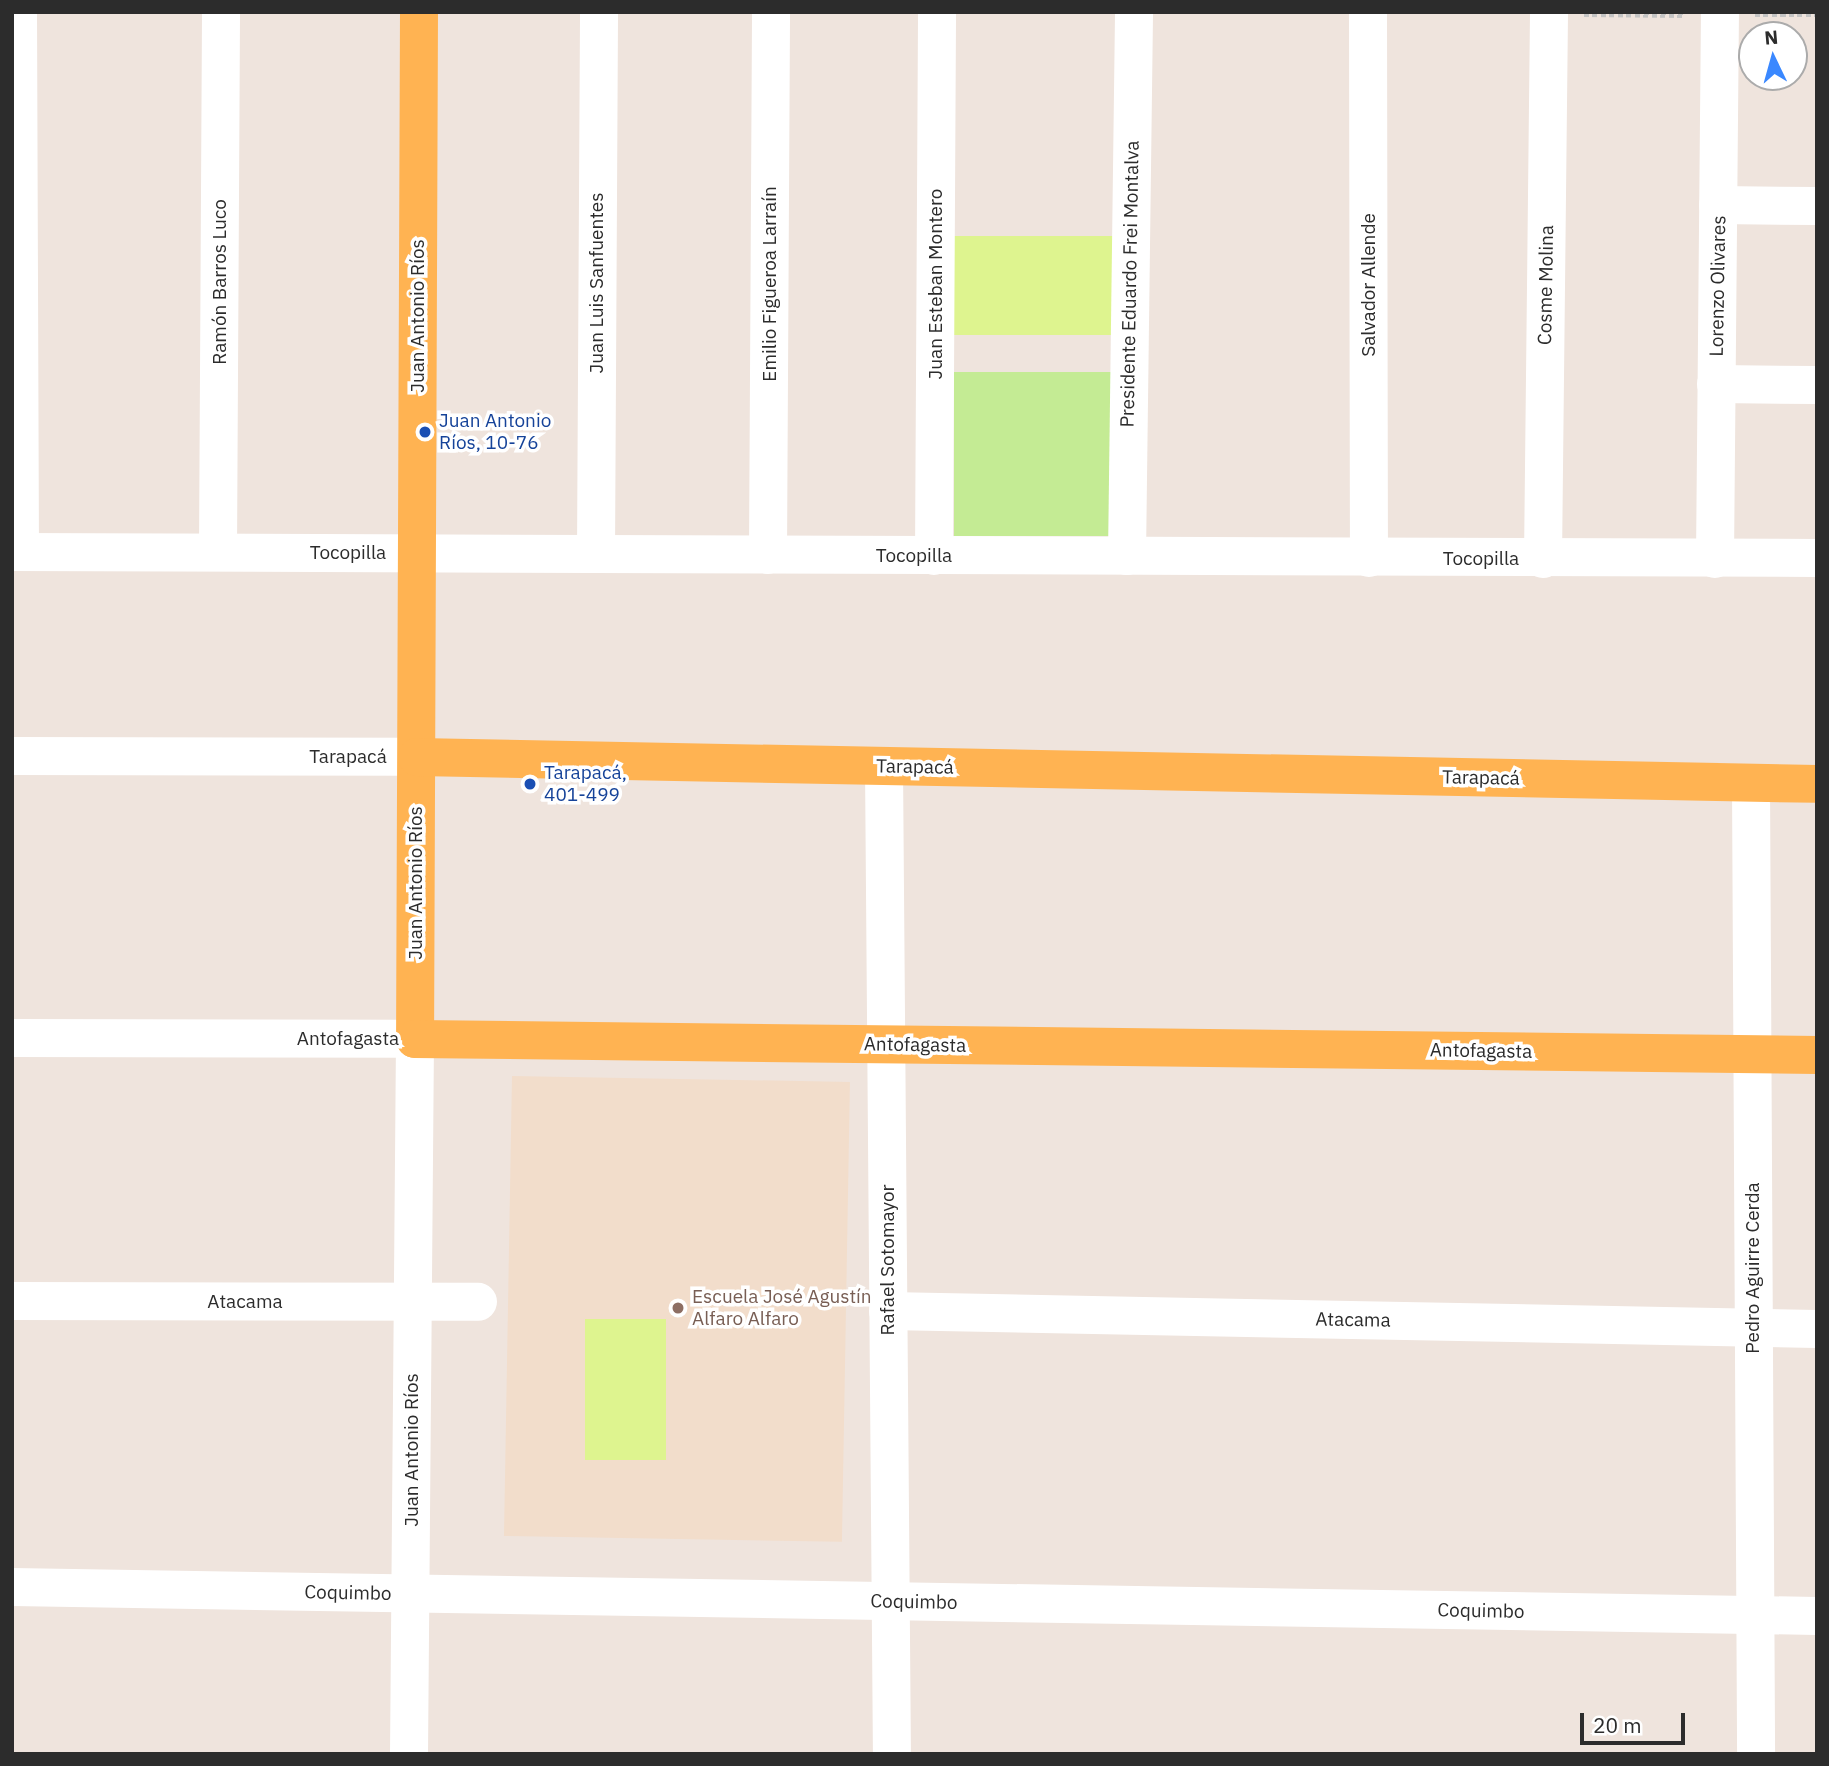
<!DOCTYPE html>
<meta charset="utf-8">
<style>
body{margin:0}
#map{position:relative;width:1829px;height:1766px;overflow:hidden;background:#efe4dd;font-family:"IBM Plex Sans",sans-serif}
div>[style]{position:absolute}
.education>*{inset:0;background:#f2ddcb;transform-origin:0 0}
.green>*{inset:0;background:#c4eb94;transform-origin:0 0}
.pitch>*{inset:0;background:#def48f;transform-origin:0 0}
.path>*{height:4.5px;margin-top:-2.25px;transform-origin:0;background:repeating-linear-gradient(90deg,#c4c4c4 0 5px,transparent 0 8.5px)}
.minor>*{height:38px;margin:-19px;padding:0 19px;transform-origin:19px;border-radius:19px;background:#fff}
.major>*{height:38px;margin:-19px;padding:0 19px;transform-origin:19px;border-radius:19px;background:#ffb352}
.dots>*{width:19px;height:19px;translate:-50% -50%;box-sizing:border-box;border:4px solid #fff;border-radius:50%}
span{translate:-50% -50%;white-space:nowrap;text-align:center;line-height:1.15;-webkit-text-stroke:7px #fff;paint-order:stroke}
.street-label{font-size:19px;color:#2c2c2c}
.transit-label{font-size:19px;color:#164399}
.left{translate:0 -50%;text-align:left}
.education-label{font-size:19px;color:#785e54}
.frame{position:absolute;inset:0;border:14px solid #2c2c2c;pointer-events:none}
.north{position:absolute;left:1738px;top:21px;width:70px;height:70px;box-sizing:border-box;background:#fff;border:2px solid #ababab;border-radius:50%;rotate:355deg;font-size:19px;font-weight:700;line-height:28px;text-align:center;color:#2c2c2c}
.north::after{content:'';display:block;margin:auto;width:24px;height:32px;background:#3a88ff;clip-path:polygon(50% 0,100% 100%,50% 72%,0 100%)}
.scale{position:absolute;left:1580px;top:1713px;width:105px;height:32px;box-sizing:border-box;border:4px solid #2c2c2c;border-top:0;padding-left:9px;font-size:21px;line-height:24px;white-space:nowrap;color:#2c2c2c;-webkit-text-stroke:5px #fff;paint-order:stroke}
</style>
<div id="map">
<div class="education">
<div style="left:512px;top:1076px;width:338px;height:460px;rotate:1deg"></div>
</div>
<div class="green">
<div style="left:1115px;top:372px;width:164px;height:161px;rotate:90deg"></div>
</div>
<div class="pitch">
<div style="left:950px;top:236px;width:163px;height:99px"></div>
<div style="left:666px;top:1319px;width:141px;height:81px;rotate:90deg"></div>
</div>
<div class="path">
<div style="left:1584px;top:14px;width:99px;rotate:0.6deg"></div>
<div style="left:1755px;top:15px;width:62px"></div>
</div>
<div class="minor">
<div style="left:18px;top:12px;width:540px;rotate:89.79deg"></div>
<div style="left:1368px;top:12px;width:546px;rotate:89.9deg"></div>
<div style="left:1718px;top:205px;width:99px;rotate:0.6deg"></div>
<div style="left:1716px;top:384px;width:101px;rotate:0.6deg"></div>
<div style="left:12px;top:552px;width:1805px;rotate:0.19deg"></div>
<div style="left:218px;top:552px;width:540px;rotate:-89.68deg"></div>
<div style="left:596px;top:554px;width:542px;rotate:-89.68deg"></div>
<div style="left:768px;top:555px;width:543px;rotate:-89.68deg"></div>
<div style="left:934px;top:556px;width:544px;rotate:-89.68deg"></div>
<div style="left:1127px;top:556px;width:544px;rotate:-89.26deg"></div>
<div style="left:1543px;top:559px;width:547px;rotate:-89.37deg"></div>
<div style="left:1715px;top:559px;width:547px;rotate:-89.48deg"></div>
<div style="left:12px;top:756px;width:405px;rotate:0.1deg"></div>
<div style="left:884px;top:766px;width:988px;rotate:89.54deg"></div>
<div style="left:1751px;top:783px;width:971px;rotate:89.7deg"></div>
<div style="left:12px;top:1038px;width:403px;rotate:0.1deg"></div>
<div style="left:415px;top:1039px;width:715px;rotate:90.48deg"></div>
<div style="left:12px;top:1301px;width:466px;rotate:0.1deg"></div>
<div style="left:888px;top:1311px;width:929px;rotate:1.11deg"></div>
<div style="left:12px;top:1587px;width:1805px;rotate:0.92deg"></div>
</div>
<div class="major">
<div style="left:419px;top:12px;width:1027px;rotate:90.22deg"></div>
<div style="left:415px;top:1039px;width:1402px;rotate:0.65deg"></div>
<div style="left:417px;top:757px;width:1400px;rotate:1.1deg"></div>
</div>
<div class="dots">
<div style="left:425px;top:432px;background:#1a4fb4"></div>
<div style="left:530px;top:784px;background:#1a4fb4"></div>
<div style="left:678px;top:1308px;background:#8d6e63"></div>
</div>
<div class="street-label">
<span style="left:220px;top:282px;rotate:-90deg">Ramón Barros Luco</span>
<span style="left:597px;top:283px;rotate:-90deg">Juan Luis Sanfuentes</span>
<span style="left:770px;top:284px;rotate:-90deg">Emilio Figueroa Larraín</span>
<span style="left:936px;top:284px;rotate:-90deg">Juan Esteban Montero</span>
<span style="left:1130px;top:284px;rotate:-89deg">Presidente Eduardo Frei Montalva</span>
<span style="left:1369px;top:285px;rotate:-90deg">Salvador Allende</span>
<span style="left:1546px;top:285px;rotate:-89deg">Cosme Molina</span>
<span style="left:1718px;top:286px;rotate:-89deg">Lorenzo Olivares</span>
<span style="left:418px;top:316px;rotate:-90deg">Juan Antonio Ríos</span>
<span style="left:348px;top:553px">Tocopilla</span>
<span style="left:914px;top:556px">Tocopilla</span>
<span style="left:1481px;top:559px">Tocopilla</span>
<span style="left:348px;top:757px">Tarapacá</span>
<span style="left:915px;top:767px;rotate:1deg">Tarapacá</span>
<span style="left:1481px;top:778px;rotate:1deg">Tarapacá</span>
<span style="left:416px;top:883px;rotate:-90deg">Juan Antonio Ríos</span>
<span style="left:348px;top:1039px">Antofagasta</span>
<span style="left:915px;top:1045px;rotate:1deg">Antofagasta</span>
<span style="left:1481px;top:1051px;rotate:1deg">Antofagasta</span>
<span style="left:888px;top:1260px;rotate:-90deg">Rafael Sotomayor</span>
<span style="left:1753px;top:1268px;rotate:-90deg">Pedro Aguirre Cerda</span>
<span style="left:245px;top:1302px">Atacama</span>
<span style="left:1353px;top:1320px;rotate:1deg">Atacama</span>
<span style="left:412px;top:1450px;rotate:-90deg">Juan Antonio Ríos</span>
<span style="left:348px;top:1593px;rotate:1deg">Coquimbo</span>
<span style="left:914px;top:1602px;rotate:1deg">Coquimbo</span>
<span style="left:1481px;top:1611px;rotate:1deg">Coquimbo</span>
</div>
<div class="transit-label">
<span class="left" style="left:439px;top:432px">Juan Antonio<br>Ríos, 10-76</span>
<span class="left" style="left:544px;top:784px">Tarapacá,<br>401-499</span>
</div>
<div class="education-label">
<span class="left" style="left:692px;top:1308px">Escuela José Agustín<br>Alfaro Alfaro</span>
</div>
<div class="frame"></div>
<div class="north">N</div>
<div class="scale">20 m</div>
</div>
